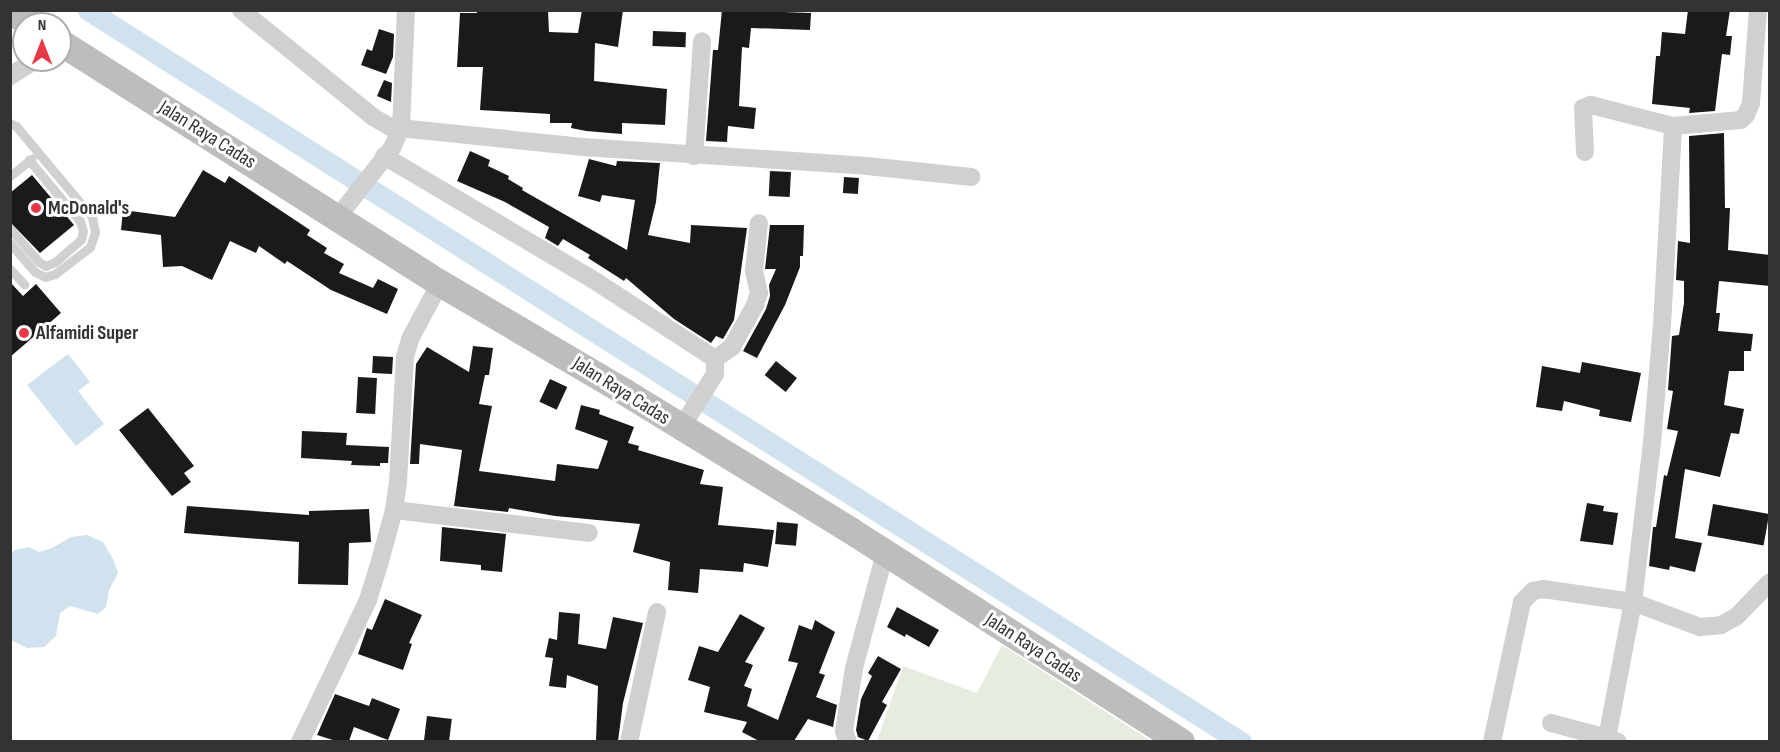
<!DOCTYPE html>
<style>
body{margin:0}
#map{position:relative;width:1780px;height:752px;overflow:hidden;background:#fff;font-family:"Sofia Sans Condensed",sans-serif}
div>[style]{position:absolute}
.green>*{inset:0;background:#e6ecdf}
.water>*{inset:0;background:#cfe2ee}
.canal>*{height:21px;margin:-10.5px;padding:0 10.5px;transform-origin:10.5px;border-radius:10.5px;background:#cfe2ee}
.building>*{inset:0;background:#1a1a1a;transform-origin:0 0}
.lane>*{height:9px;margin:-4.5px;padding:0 4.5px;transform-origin:4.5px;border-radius:4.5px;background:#d0d0d0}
.street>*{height:18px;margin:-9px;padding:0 9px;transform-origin:9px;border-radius:9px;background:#d0d0d0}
.secondary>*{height:27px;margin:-13.5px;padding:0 13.5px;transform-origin:13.5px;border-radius:13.5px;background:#bdbdbd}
.dots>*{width:16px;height:16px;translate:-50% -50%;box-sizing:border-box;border:3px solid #fff;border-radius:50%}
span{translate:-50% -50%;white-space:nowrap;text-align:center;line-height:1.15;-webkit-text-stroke:6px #fff;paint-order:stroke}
.street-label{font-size:20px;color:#333}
.poi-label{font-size:20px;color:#333;font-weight:700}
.left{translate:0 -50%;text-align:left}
.frame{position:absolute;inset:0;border:12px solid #333;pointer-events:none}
.north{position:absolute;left:12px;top:12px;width:60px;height:60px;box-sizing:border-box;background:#fff;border:2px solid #adadad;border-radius:50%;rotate:0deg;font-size:16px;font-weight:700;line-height:24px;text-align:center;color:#333}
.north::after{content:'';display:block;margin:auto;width:21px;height:27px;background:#e63946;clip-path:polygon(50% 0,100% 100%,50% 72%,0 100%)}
</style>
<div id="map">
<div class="green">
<div style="clip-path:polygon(1002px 645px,1151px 741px,877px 741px,903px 666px,977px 693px)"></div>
</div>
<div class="water">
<div style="clip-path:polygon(68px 354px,90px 382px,78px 391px,104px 424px,76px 446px,27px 385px)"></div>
<div style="clip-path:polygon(87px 535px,103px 542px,113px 559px,118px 573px,109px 590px,106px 607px,98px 614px,70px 606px,60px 613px,56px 636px,44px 647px,27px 648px,11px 640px,11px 554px,15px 550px,29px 547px,39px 552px,52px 548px,71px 537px)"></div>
</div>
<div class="canal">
<div style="left:88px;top:10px;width:1366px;rotate:32.41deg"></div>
</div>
<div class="building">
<div style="clip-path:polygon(477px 10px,548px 10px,549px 32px,578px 33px,582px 10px,623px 10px,618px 47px,595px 43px,594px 81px,667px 89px,665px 125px,622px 123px,622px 134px,586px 131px,571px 128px,572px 123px,550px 123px,550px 114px,480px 110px,483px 67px,457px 67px,460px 13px,477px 13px)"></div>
<div style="clip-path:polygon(722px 10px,811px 13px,810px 30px,751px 28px,749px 48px,742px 47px,739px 106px,756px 108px,754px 129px,728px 126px,727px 142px,706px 141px,713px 50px,718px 50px)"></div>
<div style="clip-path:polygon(1688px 10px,1730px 10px,1726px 36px,1732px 36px,1730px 55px,1722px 54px,1715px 111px,1689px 113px,1690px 108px,1652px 104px,1656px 56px,1660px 56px,1662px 32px,1685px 34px)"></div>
<div style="clip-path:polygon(379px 29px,394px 34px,393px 57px,386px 74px,361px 65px,367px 49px,372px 51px)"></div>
<div style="left:653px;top:31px;width:33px;height:15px;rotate:2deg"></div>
<div style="clip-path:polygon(384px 80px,392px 83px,391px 102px,377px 96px)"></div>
<div style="clip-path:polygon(1724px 133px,1725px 208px,1730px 208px,1728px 250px,1770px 255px,1770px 286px,1719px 281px,1716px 313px,1720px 313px,1718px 331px,1753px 334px,1751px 351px,1744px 351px,1744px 371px,1729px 371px,1724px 405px,1744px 409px,1739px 434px,1731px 433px,1720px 477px,1685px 469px,1675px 538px,1702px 543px,1695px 572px,1670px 566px,1669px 570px,1649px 566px,1653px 527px,1656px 527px,1664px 475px,1667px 476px,1678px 431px,1667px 429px,1673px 391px,1668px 390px,1672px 336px,1679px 335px,1684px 303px,1684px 281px,1676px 280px,1678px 241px,1690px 243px,1689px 136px)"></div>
<div style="clip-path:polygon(470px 151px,490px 160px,488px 166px,509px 176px,508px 179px,523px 188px,522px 190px,627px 250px,635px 200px,602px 195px,600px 202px,578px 196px,589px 159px,616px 166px,617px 161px,660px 163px,656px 202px,648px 235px,690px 243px,691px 225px,747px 228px,734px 320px,723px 339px,716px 336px,711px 343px,674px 319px,626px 278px,624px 281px,588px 258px,590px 255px,563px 239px,558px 246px,545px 238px,549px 227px,505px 202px,457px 181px)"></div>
<div style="clip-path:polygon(203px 170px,225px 183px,229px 176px,310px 230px,307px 235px,327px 248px,324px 253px,344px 264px,339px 273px,373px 288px,378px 279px,398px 289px,387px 314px,331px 290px,287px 261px,285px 264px,259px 246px,256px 253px,230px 241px,212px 280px,182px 266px,163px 267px,161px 235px,121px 230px,123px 210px,175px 217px)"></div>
<div style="left:770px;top:171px;width:21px;height:25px;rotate:3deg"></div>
<div style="clip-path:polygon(32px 175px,74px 225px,40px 253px,10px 222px,10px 193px)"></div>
<div style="left:844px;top:177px;width:15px;height:16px;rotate:4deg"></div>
<div style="clip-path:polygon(770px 225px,804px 225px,803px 256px,800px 256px,800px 267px,785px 305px,757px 358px,743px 351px,766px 309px,770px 296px,769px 285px,776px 269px,765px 269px)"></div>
<div style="clip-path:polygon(10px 282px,23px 296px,36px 284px,61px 313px,10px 357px)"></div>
<div style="clip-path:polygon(473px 346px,493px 348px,489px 375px,485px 375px,479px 404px,492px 406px,479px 471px,555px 481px,557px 464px,598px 469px,608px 441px,575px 429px,581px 405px,600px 410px,599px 414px,634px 427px,628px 443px,639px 446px,638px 450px,704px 470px,700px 484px,723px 487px,718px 525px,774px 530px,768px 567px,744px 563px,743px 572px,700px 569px,698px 593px,668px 590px,670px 562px,633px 552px,640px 524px,555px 516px,509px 508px,508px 512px,454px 506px,462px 450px,420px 444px,419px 464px,410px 464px,416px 364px,427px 347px,469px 372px)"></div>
<div style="left:373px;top:356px;width:20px;height:17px;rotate:3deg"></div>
<div style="left:776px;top:361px;width:27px;height:18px;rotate:39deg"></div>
<div style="clip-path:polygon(1582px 362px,1641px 373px,1631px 422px,1599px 416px,1600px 410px,1564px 401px,1562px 411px,1536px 407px,1542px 366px,1580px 373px)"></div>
<div style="left:358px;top:377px;width:19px;height:36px;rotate:3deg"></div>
<div style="left:550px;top:379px;width:19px;height:25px;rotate:25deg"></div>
<div style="clip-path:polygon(148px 408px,194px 466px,184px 473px,191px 482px,172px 496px,119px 430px)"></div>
<div style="clip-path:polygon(302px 431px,347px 433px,346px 445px,389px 447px,388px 463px,380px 463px,380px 466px,351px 465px,352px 461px,301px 458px)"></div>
<div style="clip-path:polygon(1587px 503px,1604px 506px,1603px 511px,1618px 513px,1613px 545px,1580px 541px)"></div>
<div style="left:1713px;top:504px;width:57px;height:32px;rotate:10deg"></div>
<div style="clip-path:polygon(187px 506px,309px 515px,309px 511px,369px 509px,371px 542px,349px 543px,348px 585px,298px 584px,299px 542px,184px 533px)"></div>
<div style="left:777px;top:522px;width:21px;height:22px;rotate:5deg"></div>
<div style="clip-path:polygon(442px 527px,506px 534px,502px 572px,481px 570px,481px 565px,440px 561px)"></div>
<div style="clip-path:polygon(385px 599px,422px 615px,409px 643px,412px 644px,403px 670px,358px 654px,367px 628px,372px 630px)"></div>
<div style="clip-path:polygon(897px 607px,939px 630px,929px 647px,906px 634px,905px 637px,887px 627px)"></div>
<div style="clip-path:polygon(559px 612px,580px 614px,578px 644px,606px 649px,613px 617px,643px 623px,623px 703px,618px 741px,596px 741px,598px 686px,567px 675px,566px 688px,549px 686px,553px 658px,545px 657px,549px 638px,557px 640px)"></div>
<div style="clip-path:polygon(740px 614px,765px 628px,745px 662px,753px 665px,744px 686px,752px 689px,747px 706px,778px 720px,798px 663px,788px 661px,799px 625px,812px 630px,815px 620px,835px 632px,819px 673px,825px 675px,816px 697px,837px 705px,833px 727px,808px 719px,794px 741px,759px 741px,742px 732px,747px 722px,704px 712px,710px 687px,688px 680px,699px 646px,718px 652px)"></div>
<div style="clip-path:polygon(878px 656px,901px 669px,882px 702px,887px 705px,868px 741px,858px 737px,856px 730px,861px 699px,872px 676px,868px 673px)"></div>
<div style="clip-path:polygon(335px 694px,369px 706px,372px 698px,400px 709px,388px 740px,354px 727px,349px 741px,336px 741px,317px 735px)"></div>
<div style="left:427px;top:716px;width:25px;height:25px;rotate:7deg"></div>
</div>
<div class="lane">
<div style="left:10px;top:123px;width:7px;rotate:27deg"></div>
<div style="left:16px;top:126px;width:119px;rotate:50.1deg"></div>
<div style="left:92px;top:217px;width:15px;rotate:79deg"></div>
<div style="left:95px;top:232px;width:16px;rotate:108deg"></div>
<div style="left:90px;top:247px;width:44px;rotate:142.4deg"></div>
<div style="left:55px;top:274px;width:10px;rotate:163deg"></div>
<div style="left:45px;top:277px;width:11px;rotate:-153deg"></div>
<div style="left:35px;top:272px;width:38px;rotate:-131deg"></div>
<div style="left:10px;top:176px;width:28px;rotate:-39deg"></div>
<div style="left:10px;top:229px;width:44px;rotate:48.7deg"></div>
<div style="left:39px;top:262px;width:8px;rotate:30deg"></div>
<div style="left:46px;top:266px;width:10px;rotate:-24deg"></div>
<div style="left:55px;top:262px;width:35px;rotate:-41deg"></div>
<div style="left:81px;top:239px;width:8px;rotate:-76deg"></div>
<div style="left:83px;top:231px;width:10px;rotate:-107deg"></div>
<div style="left:80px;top:221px;width:80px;rotate:-129.9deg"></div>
<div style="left:10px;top:269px;width:21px;rotate:47deg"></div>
</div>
<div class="street">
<div style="left:241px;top:10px;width:170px;rotate:39deg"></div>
<div style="left:373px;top:117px;width:20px;rotate:30deg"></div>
<div style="left:390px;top:127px;width:194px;rotate:5.9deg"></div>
<div style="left:583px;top:147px;width:285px;rotate:3.8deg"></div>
<div style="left:867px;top:166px;width:105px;rotate:6deg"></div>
<div style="left:10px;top:76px;width:31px;rotate:-32deg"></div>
<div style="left:1585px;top:152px;width:44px;rotate:-92.6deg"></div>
<div style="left:1583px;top:108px;width:9px;rotate:-21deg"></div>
<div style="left:1591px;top:105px;width:85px;rotate:14.4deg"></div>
<div style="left:384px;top:156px;width:242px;rotate:30.6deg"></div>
<div style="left:592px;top:279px;width:147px;rotate:33deg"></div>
<div style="left:694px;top:156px;width:115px;rotate:-86deg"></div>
<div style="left:337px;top:218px;width:89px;rotate:-51.8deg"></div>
<div style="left:392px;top:148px;width:22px;rotate:-66deg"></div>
<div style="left:401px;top:128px;width:118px;rotate:-87.6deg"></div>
<div style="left:681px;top:428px;width:64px;rotate:-57.8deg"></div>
<div style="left:715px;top:374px;width:15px;rotate:-90deg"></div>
<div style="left:715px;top:359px;width:21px;rotate:-35deg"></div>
<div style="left:732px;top:347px;width:48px;rotate:-61.3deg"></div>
<div style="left:755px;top:305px;width:13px;rotate:-72deg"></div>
<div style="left:759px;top:293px;width:23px;rotate:-103deg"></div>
<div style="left:754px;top:271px;width:48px;rotate:-84.1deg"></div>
<div style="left:394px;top:510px;width:196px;rotate:6.7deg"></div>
<div style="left:1551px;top:723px;width:58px;rotate:15deg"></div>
<div style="left:300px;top:742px;width:157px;rotate:-64.4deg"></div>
<div style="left:368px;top:600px;width:41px;rotate:-72.9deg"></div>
<div style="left:380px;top:561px;width:53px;rotate:-74.6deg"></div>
<div style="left:394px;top:510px;width:28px;rotate:-82deg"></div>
<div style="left:398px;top:482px;width:125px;rotate:-86.8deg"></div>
<div style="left:405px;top:357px;width:19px;rotate:-74deg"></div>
<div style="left:410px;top:339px;width:64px;rotate:-61.8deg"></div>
<div style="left:629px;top:742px;width:133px;rotate:-77.8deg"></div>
<div style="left:848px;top:742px;width:12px;rotate:-110deg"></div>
<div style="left:844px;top:731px;width:64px;rotate:-81deg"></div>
<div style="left:854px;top:668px;width:119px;rotate:-74.9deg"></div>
<div style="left:1492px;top:742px;width:143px;rotate:-77.9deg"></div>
<div style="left:1522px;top:602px;width:16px;rotate:-45deg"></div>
<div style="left:1533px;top:591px;width:10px;rotate:-11deg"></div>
<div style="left:1543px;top:589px;width:91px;rotate:8.2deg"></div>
<div style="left:1633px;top:602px;width:72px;rotate:20.5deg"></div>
<div style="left:1700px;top:627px;width:21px;rotate:-5deg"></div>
<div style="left:1721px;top:625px;width:18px;rotate:-29deg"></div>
<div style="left:1737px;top:616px;width:47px;rotate:-45.9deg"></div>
<div style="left:1618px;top:742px;width:12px;rotate:-160deg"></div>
<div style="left:1607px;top:738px;width:138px;rotate:-79.2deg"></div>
<div style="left:1633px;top:602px;width:160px;rotate:-83.2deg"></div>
<div style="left:1652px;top:443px;width:118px;rotate:-85.2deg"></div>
<div style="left:1662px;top:325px;width:199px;rotate:-86.8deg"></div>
<div style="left:1673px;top:126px;width:68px;rotate:-5deg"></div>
<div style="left:1741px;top:120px;width:7px;rotate:-45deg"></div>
<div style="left:1746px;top:115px;width:13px;rotate:-67deg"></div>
<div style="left:1751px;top:103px;width:93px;rotate:-85.7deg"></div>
</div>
<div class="secondary">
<div style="left:10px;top:11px;width:26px;rotate:31deg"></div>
<div style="left:60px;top:42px;width:450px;rotate:32.4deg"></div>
<div style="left:440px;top:283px;width:215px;rotate:30.5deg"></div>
<div style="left:625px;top:392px;width:264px;rotate:31.5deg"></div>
<div style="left:850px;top:530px;width:393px;rotate:32.6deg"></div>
</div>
<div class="dots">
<div style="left:36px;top:208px;background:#e63946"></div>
<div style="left:24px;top:333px;background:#e63946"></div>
</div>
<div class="street-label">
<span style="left:207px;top:135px;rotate:32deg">Jalan Raya Cadas</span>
<span style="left:621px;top:391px;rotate:32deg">Jalan Raya Cadas</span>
<span style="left:1033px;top:648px;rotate:33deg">Jalan Raya Cadas</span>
</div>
<div class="poi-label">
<span class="left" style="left:48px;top:208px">McDonald's</span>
<span class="left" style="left:36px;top:333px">Alfamidi Super</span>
</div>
<div class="frame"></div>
<div class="north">N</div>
</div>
